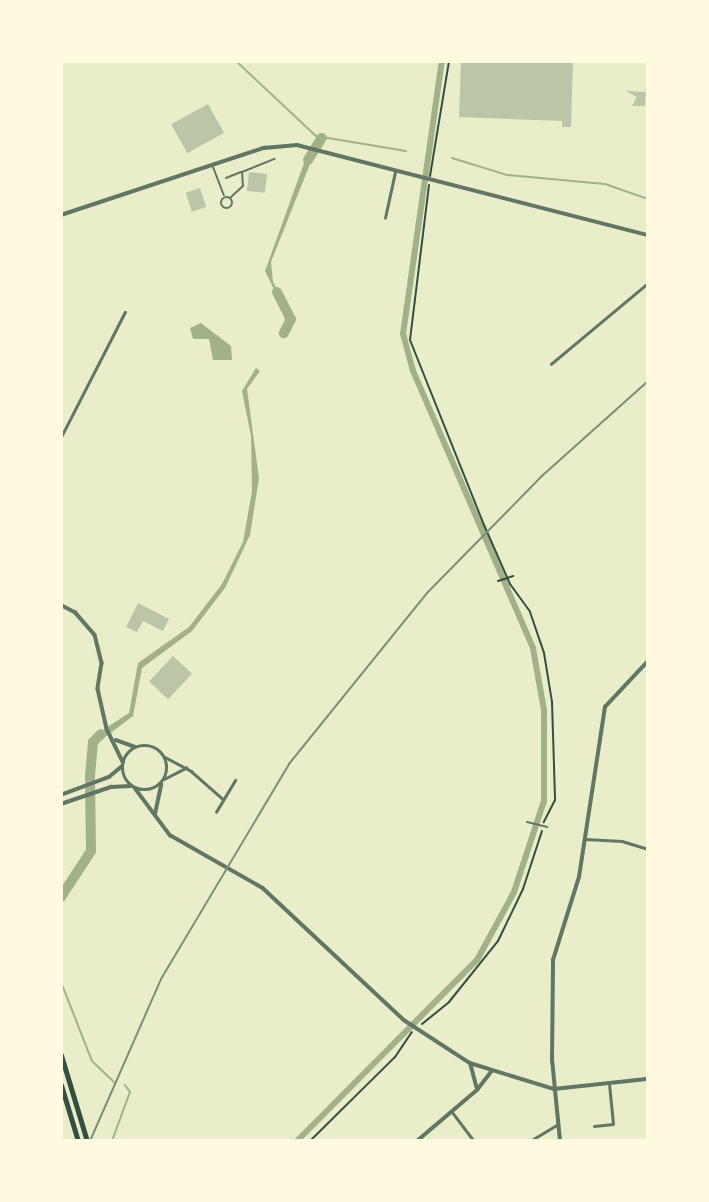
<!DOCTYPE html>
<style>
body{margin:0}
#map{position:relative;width:709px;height:1202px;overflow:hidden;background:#e9edc9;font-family:Arial,sans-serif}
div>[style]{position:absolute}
.water>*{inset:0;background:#a3b18a}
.stream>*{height:2px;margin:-1px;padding:0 1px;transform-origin:1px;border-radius:1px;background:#a3b18a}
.canal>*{height:6px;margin:-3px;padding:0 3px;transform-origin:3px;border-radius:3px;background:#a3b18a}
.river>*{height:10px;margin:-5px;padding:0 5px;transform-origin:5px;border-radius:5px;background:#a3b18a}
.building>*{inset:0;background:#bcc5a7;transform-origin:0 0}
.path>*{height:2px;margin:-1px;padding:0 1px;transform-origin:1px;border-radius:1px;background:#344e41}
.service>*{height:2px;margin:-1px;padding:0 1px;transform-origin:1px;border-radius:1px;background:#617663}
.service>.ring{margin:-1px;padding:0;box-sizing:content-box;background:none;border:2px solid #617663;border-radius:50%}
.minor>*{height:2.5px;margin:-1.25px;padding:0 1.25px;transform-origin:1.25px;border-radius:1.25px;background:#617663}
.tertiary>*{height:3.5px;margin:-1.75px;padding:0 1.75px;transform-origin:1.75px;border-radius:1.75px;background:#617663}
.tertiary>.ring{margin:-1.75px;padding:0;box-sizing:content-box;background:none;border:3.5px solid #617663;border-radius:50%}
.trunk>*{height:5px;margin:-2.5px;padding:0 2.5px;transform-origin:2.5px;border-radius:2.5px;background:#344e41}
.rail>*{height:2px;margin:-1px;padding:0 1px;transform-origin:1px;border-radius:1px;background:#7c8e77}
span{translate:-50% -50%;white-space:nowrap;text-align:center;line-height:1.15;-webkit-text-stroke:7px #fefae0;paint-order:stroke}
.frame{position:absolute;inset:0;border:63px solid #fefae0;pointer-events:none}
</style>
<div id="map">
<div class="water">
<div style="clip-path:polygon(308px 152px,314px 154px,271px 262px,273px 282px,295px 321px,287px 335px,283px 308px,265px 271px)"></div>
<div style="clip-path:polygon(201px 323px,231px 346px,232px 360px,213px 360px,209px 339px,193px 339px,190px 328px)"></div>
<div style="clip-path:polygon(256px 368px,260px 371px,247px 389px,259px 478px,250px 535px,225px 588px,192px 631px,142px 668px,133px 716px,96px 744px,91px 741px,94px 736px,129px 713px,138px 663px,189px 627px,222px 584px,243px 542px,252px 491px,251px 436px,242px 391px)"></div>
</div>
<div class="stream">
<div style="left:236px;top:61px;width:110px;rotate:43.2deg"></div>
<div style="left:316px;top:136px;width:91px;rotate:9.5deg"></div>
<div style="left:452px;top:158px;width:58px;rotate:17.2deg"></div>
<div style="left:507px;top:175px;width:98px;rotate:5.2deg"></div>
<div style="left:605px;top:184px;width:46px;rotate:19.2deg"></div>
<div style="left:61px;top:982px;width:85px;rotate:68.6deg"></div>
<div style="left:92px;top:1061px;width:30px;rotate:44deg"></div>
<div style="left:112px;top:1141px;width:52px;rotate:-69.8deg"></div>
<div style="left:130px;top:1092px;width:9px;rotate:-126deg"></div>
</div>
<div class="canal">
<div style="left:297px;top:1141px;width:255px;rotate:-45.2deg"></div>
<div style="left:477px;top:960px;width:77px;rotate:-61.4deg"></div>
<div style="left:514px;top:892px;width:96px;rotate:-71.8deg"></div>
<div style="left:544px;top:801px;width:91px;rotate:-90deg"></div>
<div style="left:544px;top:710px;width:63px;rotate:-100.1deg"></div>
<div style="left:533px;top:648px;width:302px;rotate:-113.4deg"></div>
<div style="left:413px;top:371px;width:38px;rotate:-105deg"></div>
<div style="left:403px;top:334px;width:276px;rotate:-81.9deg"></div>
</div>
<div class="river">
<div style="left:308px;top:160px;width:26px;rotate:-58deg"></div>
<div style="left:277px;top:292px;width:30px;rotate:63deg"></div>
<div style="left:291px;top:319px;width:16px;rotate:117deg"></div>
<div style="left:61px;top:897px;width:55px;rotate:-56.9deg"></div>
<div style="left:91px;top:851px;width:75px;rotate:-90.8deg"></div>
<div style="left:90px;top:776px;width:34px;rotate:-85deg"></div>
<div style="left:93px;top:742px;width:11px;rotate:-45deg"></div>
</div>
<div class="building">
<div style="clip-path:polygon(461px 61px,573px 61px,571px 127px,562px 127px,562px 121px,459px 117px)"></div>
<div style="clip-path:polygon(626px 91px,646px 92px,645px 106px,632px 106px,637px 97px)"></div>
<div style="left:208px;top:104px;width:33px;height:42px;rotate:61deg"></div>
<div style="left:249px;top:172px;width:18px;height:19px;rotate:6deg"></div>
<div style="left:200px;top:188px;width:20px;height:15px;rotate:72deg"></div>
<div style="clip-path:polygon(138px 603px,169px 619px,163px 631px,143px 621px,137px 632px,126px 627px)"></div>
<div style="left:173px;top:656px;width:26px;height:35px;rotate:43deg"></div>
</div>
<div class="path">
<div style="left:430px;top:176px;width:117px;rotate:-80.6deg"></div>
<div style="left:429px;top:185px;width:156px;rotate:97deg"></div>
<div style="left:410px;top:340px;width:199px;rotate:68.2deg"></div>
<div style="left:484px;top:525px;width:64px;rotate:66.2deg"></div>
<div style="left:510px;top:584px;width:34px;rotate:54deg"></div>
<div style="left:530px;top:612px;width:43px;rotate:71.1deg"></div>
<div style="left:544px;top:653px;width:50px;rotate:80.7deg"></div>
<div style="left:552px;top:702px;width:98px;rotate:88.2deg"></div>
<div style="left:555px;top:800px;width:25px;rotate:117deg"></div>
<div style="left:498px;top:581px;width:16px;rotate:-18deg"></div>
<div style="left:422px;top:1024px;width:35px;rotate:-39deg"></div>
<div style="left:449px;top:1002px;width:78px;rotate:-51.2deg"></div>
<div style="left:498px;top:941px;width:58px;rotate:-64.3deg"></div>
<div style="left:523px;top:889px;width:61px;rotate:-71.9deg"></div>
<div style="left:310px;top:1141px;width:120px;rotate:-44.7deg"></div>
<div style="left:395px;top:1057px;width:30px;rotate:-56deg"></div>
</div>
<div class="service">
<div style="left:213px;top:167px;width:30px;rotate:69deg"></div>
<div style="left:226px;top:178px;width:16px;rotate:-22deg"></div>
<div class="ring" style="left:220.5px;top:196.5px;width:9px;height:9px"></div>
<div style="left:230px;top:198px;width:18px;rotate:-43deg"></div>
<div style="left:243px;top:186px;width:14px;rotate:-94deg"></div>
<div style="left:242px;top:172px;width:35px;rotate:-22deg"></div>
<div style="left:527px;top:822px;width:21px;rotate:14deg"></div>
</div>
<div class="minor">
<div style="left:385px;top:218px;width:47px;rotate:-77.7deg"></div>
<div style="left:551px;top:364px;width:126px;rotate:-39.9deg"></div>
<div style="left:61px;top:437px;width:140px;rotate:-62.9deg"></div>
<div style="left:165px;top:757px;width:30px;rotate:28deg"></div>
<div style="left:191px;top:771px;width:43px;rotate:41.2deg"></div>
<div style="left:164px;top:779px;width:25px;rotate:-27deg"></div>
<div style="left:216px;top:812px;width:37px;rotate:-59deg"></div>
<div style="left:585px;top:839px;width:37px;rotate:3deg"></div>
<div style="left:622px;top:841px;width:27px;rotate:17deg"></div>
<div style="left:453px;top:1113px;width:35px;rotate:53deg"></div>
<div style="left:594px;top:1126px;width:19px;rotate:-6deg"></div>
<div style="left:613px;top:1124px;width:40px;rotate:-95.7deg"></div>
<div style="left:530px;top:1141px;width:33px;rotate:-31deg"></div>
</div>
<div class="tertiary">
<div style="left:61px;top:215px;width:214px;rotate:-18.3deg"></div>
<div style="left:264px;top:148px;width:33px;rotate:-5deg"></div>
<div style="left:297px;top:145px;width:362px;rotate:14.4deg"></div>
<div style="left:61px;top:605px;width:16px;rotate:27deg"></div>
<div style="left:75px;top:612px;width:30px;rotate:49deg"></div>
<div style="left:95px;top:635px;width:29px;rotate:76deg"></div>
<div style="left:102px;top:663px;width:26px;rotate:99deg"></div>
<div style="left:98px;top:689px;width:41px;rotate:77.3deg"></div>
<div style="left:107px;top:729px;width:37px;rotate:64deg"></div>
<div style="left:116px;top:740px;width:20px;rotate:20deg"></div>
<div class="ring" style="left:123px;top:746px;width:40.5px;height:40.5px"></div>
<div style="left:135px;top:788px;width:59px;rotate:53.3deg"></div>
<div style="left:170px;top:835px;width:107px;rotate:29.7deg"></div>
<div style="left:263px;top:888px;width:193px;rotate:43.1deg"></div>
<div style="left:404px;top:1020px;width:79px;rotate:33.1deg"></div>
<div style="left:470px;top:1063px;width:88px;rotate:17.2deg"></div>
<div style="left:554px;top:1089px;width:95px;rotate:-6.1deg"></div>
<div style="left:61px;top:795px;width:51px;rotate:-20.6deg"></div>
<div style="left:109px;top:777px;width:17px;rotate:-40deg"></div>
<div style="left:61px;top:804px;width:53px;rotate:-18.8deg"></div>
<div style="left:111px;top:787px;width:20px;rotate:-3deg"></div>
<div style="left:155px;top:814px;width:30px;rotate:-78deg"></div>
<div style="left:471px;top:1065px;width:23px;rotate:75deg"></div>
<div style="left:417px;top:1141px;width:79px;rotate:-40.4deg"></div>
<div style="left:477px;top:1090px;width:24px;rotate:-52deg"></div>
<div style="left:560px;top:1141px;width:81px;rotate:-95.6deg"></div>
<div style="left:552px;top:1060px;width:100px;rotate:-89.4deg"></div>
<div style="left:553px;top:960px;width:87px;rotate:-72.6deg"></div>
<div style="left:579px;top:877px;width:172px;rotate:-81.3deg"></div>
<div style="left:605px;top:707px;width:63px;rotate:-46.9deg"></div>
</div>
<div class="trunk">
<div style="left:61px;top:1055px;width:90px;rotate:73.2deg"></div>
<div style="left:61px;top:1085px;width:59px;rotate:73.1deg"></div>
</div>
<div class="rail">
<div style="left:90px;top:1141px;width:177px;rotate:-66.3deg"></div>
<div style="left:161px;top:979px;width:250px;rotate:-59.2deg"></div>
<div style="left:289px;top:764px;width:220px;rotate:-51.1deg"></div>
<div style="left:427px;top:593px;width:165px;rotate:-45.5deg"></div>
<div style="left:543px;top:475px;width:141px;rotate:-41.8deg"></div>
</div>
<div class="frame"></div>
</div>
